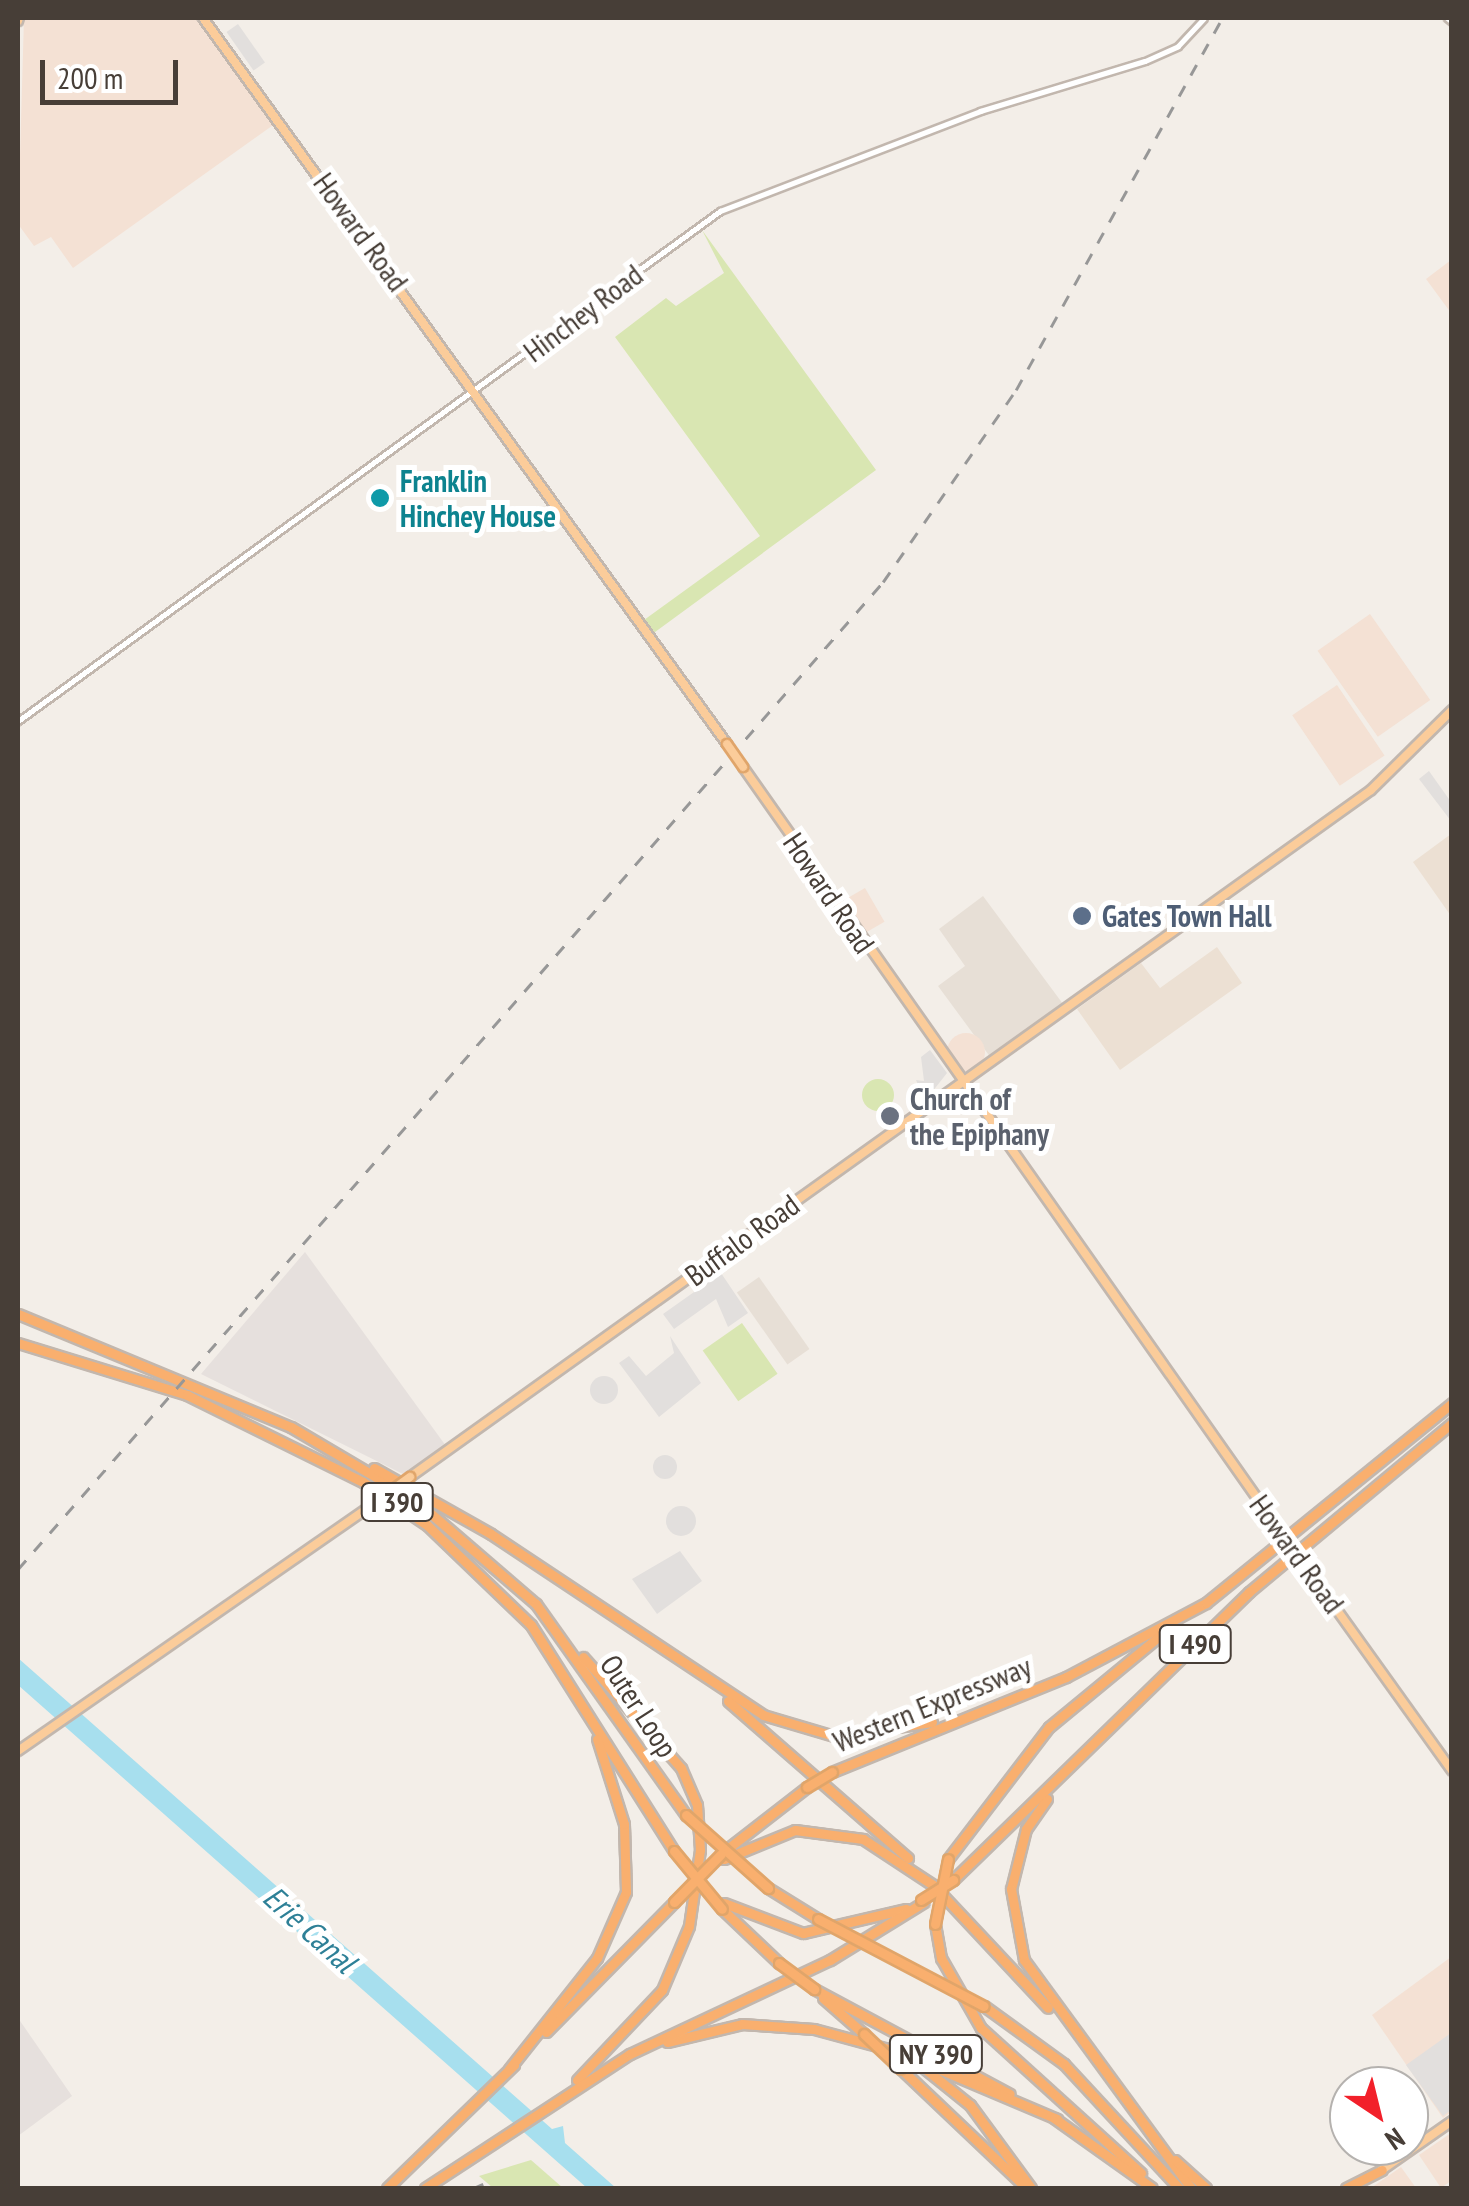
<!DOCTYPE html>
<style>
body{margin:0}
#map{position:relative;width:1469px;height:2206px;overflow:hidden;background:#f3eee8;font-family:"PT Sans Narrow",sans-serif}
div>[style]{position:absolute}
.residential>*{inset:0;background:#e7dfd6;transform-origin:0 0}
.commercial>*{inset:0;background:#f4e1d4;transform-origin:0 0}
.round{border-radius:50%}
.industrial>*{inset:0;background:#e6e0dd}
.education>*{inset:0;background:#ece0d3}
.green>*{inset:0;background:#d9e6b2;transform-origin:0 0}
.parking>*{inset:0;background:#e2dfdd;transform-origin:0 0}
.water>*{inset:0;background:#a7dfee}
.roads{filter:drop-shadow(2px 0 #c2b7ae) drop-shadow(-2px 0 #c2b7ae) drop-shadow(0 2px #c2b7ae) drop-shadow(0 -2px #c2b7ae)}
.minor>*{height:5px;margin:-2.5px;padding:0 2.5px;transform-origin:2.5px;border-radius:2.5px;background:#fff}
.major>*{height:8px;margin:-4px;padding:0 4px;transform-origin:4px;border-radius:4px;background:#fbcc9a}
.highway>*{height:9px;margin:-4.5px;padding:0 4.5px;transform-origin:4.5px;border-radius:4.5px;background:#f9af6e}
.rail>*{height:2.5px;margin-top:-1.25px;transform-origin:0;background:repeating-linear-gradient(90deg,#979797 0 12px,transparent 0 24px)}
.bridges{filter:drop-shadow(2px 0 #e0a56a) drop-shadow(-2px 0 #e0a56a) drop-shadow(0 2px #e0a56a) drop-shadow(0 -2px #e0a56a)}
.major-bridge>*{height:8px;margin:-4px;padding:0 4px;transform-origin:4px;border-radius:4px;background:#fbcc9a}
.highway-bridge>*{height:9px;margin:-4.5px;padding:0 4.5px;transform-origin:4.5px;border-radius:4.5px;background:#f9af6e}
.dots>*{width:28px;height:28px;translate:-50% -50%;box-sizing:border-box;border:5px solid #fff;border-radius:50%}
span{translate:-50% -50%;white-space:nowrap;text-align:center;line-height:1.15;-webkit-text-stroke:10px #fff;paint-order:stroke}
.shield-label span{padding:2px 8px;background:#fff;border:2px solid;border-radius:8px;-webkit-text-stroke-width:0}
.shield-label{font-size:28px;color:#473e37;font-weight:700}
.street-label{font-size:30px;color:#473e37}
.culture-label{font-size:30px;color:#0d838f;font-weight:700}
.left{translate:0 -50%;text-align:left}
.service-label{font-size:30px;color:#4e5e75;font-weight:700}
.worship-label{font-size:30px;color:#5b616d;font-weight:700}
.water-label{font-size:32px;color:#2e8097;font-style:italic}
.frame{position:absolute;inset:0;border:20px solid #473e37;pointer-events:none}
.north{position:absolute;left:1329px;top:2066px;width:100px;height:100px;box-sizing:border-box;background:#fff;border:2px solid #b5b2af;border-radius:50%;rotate:145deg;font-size:28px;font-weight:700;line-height:40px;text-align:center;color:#473e37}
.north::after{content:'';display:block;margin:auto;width:35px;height:45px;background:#f2202a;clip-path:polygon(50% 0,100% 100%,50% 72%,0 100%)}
.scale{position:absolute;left:40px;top:60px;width:138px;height:45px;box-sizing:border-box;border:5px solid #473e37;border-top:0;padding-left:12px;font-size:30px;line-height:35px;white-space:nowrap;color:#473e37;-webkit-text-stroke:8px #fff;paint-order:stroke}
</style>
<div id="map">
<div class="residential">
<div style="clip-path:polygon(983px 896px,1063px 1004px,991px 1058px,938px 986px,965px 966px,939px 929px)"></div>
<div style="left:759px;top:1277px;width:88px;height:27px;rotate:55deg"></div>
</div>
<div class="commercial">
<div style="clip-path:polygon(24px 18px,196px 18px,276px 123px,73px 268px,51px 237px,34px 246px,18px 224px)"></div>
<div style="clip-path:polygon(1451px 260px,1451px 313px,1426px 279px)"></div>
<div style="left:1370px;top:614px;width:105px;height:64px;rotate:55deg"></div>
<div style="left:1337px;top:685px;width:85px;height:54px;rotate:56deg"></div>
<div style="left:865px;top:888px;width:39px;height:27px;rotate:60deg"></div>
<div class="round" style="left:947px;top:1033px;width:38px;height:38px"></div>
<div style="clip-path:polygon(1451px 1957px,1451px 2112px,1443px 2118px,1372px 2015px)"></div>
<div style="clip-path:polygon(1451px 2133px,1451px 2181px,1441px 2188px,1419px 2155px)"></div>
<div style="clip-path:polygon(1401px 2167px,1416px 2188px,1371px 2188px)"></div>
</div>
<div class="industrial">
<div style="clip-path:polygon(305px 1252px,446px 1446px,405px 1475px,201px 1374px)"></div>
<div style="clip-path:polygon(18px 2018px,72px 2096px,18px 2136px)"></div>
</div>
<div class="education">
<div style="clip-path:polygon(1451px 834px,1451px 916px,1413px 862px)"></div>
<div style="clip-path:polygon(1217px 947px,1242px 983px,1120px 1070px,1077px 1009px,1141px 963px,1160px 988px)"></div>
</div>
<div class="green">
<div style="clip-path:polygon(702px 230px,876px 470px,651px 635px,644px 620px,760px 536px,615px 337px,666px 298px,676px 306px,724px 273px)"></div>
<div class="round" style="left:862px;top:1079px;width:32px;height:32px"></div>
<div style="left:742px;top:1323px;width:62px;height:48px;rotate:55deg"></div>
<div style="clip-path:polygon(531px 2160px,563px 2188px,493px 2188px,479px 2176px)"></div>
</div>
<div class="parking">
<div style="left:238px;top:24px;width:47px;height:14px;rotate:55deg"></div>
<div style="clip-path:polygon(1429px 771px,1451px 802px,1451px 821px,1419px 779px)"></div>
<div style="clip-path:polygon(930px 1050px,947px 1073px,925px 1101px,916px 1080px,924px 1081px,921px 1057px)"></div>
<div style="clip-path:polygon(721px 1273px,748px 1313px,728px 1327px,716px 1299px,674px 1329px,663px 1314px)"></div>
<div style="clip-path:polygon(670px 1336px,701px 1383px,659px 1417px,619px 1363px,629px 1356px,646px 1376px,674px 1353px)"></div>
<div class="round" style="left:590px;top:1376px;width:28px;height:28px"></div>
<div class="round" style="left:653px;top:1455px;width:24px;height:24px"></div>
<div class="round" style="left:666px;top:1506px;width:30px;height:30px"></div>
<div style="clip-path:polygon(680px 1551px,702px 1581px,657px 1614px,632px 1579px)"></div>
<div style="clip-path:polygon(1451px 2033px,1451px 2110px,1443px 2116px,1406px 2065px)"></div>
</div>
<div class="water">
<div style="clip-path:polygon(18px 1658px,552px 2129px,563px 2126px,565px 2143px,616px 2188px,587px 2188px,18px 1685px)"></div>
</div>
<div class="roads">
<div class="minor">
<div style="left:1447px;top:18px;width:6px;rotate:39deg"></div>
<div style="left:18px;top:721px;width:868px;rotate:-36deg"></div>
<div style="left:720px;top:211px;width:279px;rotate:-21deg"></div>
<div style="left:980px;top:111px;width:172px;rotate:-16.9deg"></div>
<div style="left:1145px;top:61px;width:36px;rotate:-24deg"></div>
<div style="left:1178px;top:46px;width:38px;rotate:-47deg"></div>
</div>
<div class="major">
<div style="left:203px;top:18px;width:895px;rotate:54.18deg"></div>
<div style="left:18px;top:21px;width:3px;rotate:-72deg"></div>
<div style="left:743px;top:767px;width:927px;rotate:54.89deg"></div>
<div style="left:410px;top:1477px;width:1181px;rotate:-35.56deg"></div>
<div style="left:1371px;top:790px;width:114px;rotate:-44.6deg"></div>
<div style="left:1304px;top:1564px;width:254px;rotate:54.4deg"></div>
<div style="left:18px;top:1751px;width:432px;rotate:-34.8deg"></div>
<div style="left:1379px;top:2172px;width:89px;rotate:-34.9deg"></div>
</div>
<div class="highway">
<div style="left:18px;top:1314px;width:295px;rotate:22.5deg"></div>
<div style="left:291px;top:1427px;width:144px;rotate:30.5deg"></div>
<div style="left:415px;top:1500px;width:160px;rotate:40.7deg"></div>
<div style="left:536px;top:1604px;width:259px;rotate:54.6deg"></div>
<div style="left:18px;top:1343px;width:177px;rotate:17.1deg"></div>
<div style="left:187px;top:1395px;width:196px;rotate:26.3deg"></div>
<div style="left:363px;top:1482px;width:77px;rotate:33.9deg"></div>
<div style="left:427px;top:1525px;width:144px;rotate:43.9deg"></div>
<div style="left:531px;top:1625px;width:267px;rotate:57.7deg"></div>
<div style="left:374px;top:1468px;width:134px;rotate:29.4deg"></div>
<div style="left:491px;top:1534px;width:327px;rotate:33.6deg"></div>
<div style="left:763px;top:1715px;width:74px;rotate:16.5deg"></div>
<div style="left:834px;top:1736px;width:99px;rotate:-8.1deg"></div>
<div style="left:728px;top:1701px;width:239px;rotate:41.1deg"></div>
<div style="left:832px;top:1772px;width:253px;rotate:-22.1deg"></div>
<div style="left:1066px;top:1677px;width:158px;rotate:-27.9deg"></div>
<div style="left:1206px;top:1603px;width:317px;rotate:-39.1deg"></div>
<div style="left:1047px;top:1799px;width:37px;rotate:125deg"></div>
<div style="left:1026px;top:1829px;width:62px;rotate:104deg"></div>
<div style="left:1011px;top:1889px;width:72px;rotate:79.6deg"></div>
<div style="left:1024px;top:1960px;width:283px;rotate:53.8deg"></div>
<div style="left:722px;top:1853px;width:108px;rotate:-37.8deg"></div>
<div style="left:724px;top:1859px;width:77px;rotate:-22.2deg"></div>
<div style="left:795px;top:1830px;width:69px;rotate:7.5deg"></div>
<div style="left:863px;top:1839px;width:84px;rotate:33.3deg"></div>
<div style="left:933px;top:1885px;width:168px;rotate:46.9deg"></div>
<div style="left:948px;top:1859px;width:166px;rotate:-52.6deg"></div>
<div style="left:1049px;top:1727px;width:148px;rotate:-39.5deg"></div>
<div style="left:953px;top:1880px;width:413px;rotate:-44.2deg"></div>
<div style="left:1249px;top:1592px;width:264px;rotate:-39.8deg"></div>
<div style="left:768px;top:1888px;width:59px;rotate:31.8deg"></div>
<div style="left:724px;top:1903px;width:85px;rotate:20.8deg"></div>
<div style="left:803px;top:1933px;width:106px;rotate:-13.1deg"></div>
<div style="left:722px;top:1909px;width:79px;rotate:43.5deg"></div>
<div style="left:935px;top:1924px;width:35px;rotate:80deg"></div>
<div style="left:941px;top:1958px;width:81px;rotate:60.3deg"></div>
<div style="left:981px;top:2028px;width:216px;rotate:42.2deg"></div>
<div style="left:814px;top:1989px;width:222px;rotate:28.2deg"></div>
<div style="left:823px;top:1998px;width:55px;rotate:41.3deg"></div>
<div style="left:984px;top:2006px;width:99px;rotate:35.9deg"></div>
<div style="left:1064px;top:2064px;width:169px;rotate:47.2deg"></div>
<div style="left:546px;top:2032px;width:182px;rotate:-45.4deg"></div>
<div style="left:667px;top:2042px;width:77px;rotate:-13.5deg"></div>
<div style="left:742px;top:2024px;width:72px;rotate:4deg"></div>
<div style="left:814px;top:2029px;width:88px;rotate:15.1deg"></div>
<div style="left:899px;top:2052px;width:172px;rotate:23deg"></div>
<div style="left:900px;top:2068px;width:167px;rotate:43.5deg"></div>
<div style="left:924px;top:2068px;width:59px;rotate:38.8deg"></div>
<div style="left:970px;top:2105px;width:103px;rotate:53.7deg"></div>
<div style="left:509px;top:2069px;width:142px;rotate:-51.6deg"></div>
<div style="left:597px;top:1958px;width:72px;rotate:-66.3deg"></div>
<div style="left:626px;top:1892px;width:68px;rotate:-91.7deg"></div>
<div style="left:624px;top:1824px;width:89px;rotate:-107.6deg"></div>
<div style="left:577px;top:2080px;width:124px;rotate:-46.6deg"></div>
<div style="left:662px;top:1990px;width:69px;rotate:-67.1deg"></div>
<div style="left:689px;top:1926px;width:77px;rotate:-81.8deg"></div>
<div style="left:700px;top:1850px;width:45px;rotate:-93.8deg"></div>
<div style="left:697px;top:1805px;width:40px;rotate:-113.4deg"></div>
<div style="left:681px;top:1768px;width:148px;rotate:-131.4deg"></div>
<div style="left:1054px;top:2118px;width:120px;rotate:35.5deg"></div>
<div style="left:1175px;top:2160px;width:42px;rotate:42.1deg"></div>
<div style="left:387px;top:2188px;width:177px;rotate:-44.1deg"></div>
<div style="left:425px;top:2188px;width:245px;rotate:-33.2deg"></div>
<div style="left:630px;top:2054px;width:221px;rotate:-25.2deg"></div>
<div style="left:830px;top:1960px;width:110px;rotate:-31.7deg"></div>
<div style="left:1346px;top:2188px;width:40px;rotate:-26.6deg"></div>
</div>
</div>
<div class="rail">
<div style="left:18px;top:1569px;width:1312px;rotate:-48.77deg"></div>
<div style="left:883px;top:582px;width:234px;rotate:-55.3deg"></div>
<div style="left:1016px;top:390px;width:425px;rotate:-61deg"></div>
<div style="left:474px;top:2188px;width:10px;rotate:-24deg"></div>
</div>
<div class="bridges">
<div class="major-bridge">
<div style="left:727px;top:744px;width:28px;rotate:55deg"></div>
<div style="left:373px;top:1504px;width:46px;rotate:-36.1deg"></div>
<div style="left:1276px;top:1525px;width:48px;rotate:54.3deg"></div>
</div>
<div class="highway-bridge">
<div style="left:807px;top:1787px;width:29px;rotate:-31deg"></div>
<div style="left:686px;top:1815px;width:110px;rotate:41.7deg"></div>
<div style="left:674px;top:1851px;width:75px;rotate:50.4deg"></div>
<div style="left:921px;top:1900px;width:38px;rotate:-32deg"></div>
<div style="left:674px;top:1902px;width:67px;rotate:-45.6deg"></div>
<div style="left:818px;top:1919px;width:187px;rotate:27.7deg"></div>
<div style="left:935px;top:1924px;width:66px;rotate:-78.7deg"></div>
<div style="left:779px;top:1963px;width:44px;rotate:36.6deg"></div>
<div style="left:864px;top:2034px;width:50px;rotate:43.4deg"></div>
</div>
</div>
<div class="dots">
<div style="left:380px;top:498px;background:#0f9aa8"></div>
<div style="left:1082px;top:916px;background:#5c6f8a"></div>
<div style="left:890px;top:1116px;background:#6b7280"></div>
</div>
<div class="shield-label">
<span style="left:397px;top:1502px">I 390</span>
<span style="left:1195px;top:1644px">I 490</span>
<span style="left:936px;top:2054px">NY 390</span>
</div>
<div class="street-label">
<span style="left:361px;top:232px;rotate:54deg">Howard Road</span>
<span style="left:583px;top:313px;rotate:-37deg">Hinchey Road</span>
<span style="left:829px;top:893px;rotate:56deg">Howard Road</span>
<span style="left:742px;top:1240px;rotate:-36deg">Buffalo Road</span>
<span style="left:1297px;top:1554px;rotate:54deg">Howard Road</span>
<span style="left:932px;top:1704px;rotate:-22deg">Western Expressway</span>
<span style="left:639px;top:1706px;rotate:57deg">Outer Loop</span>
</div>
<div class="culture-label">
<span class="left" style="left:400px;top:498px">Franklin<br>Hinchey House</span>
</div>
<div class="service-label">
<span class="left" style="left:1102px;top:916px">Gates Town Hall</span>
</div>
<div class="worship-label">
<span class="left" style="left:910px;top:1116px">Church of<br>the Epiphany</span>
</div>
<div class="water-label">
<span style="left:310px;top:1929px;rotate:42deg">Erie Canal</span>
</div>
<div class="frame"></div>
<div class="north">N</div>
<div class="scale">200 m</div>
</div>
